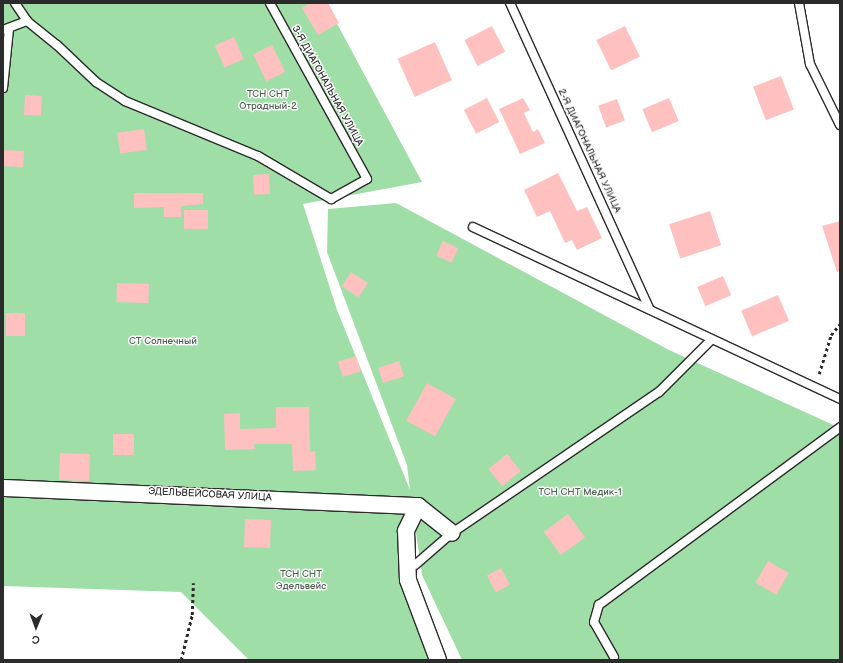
<!DOCTYPE html>
<meta charset="utf-8">
<style>
body{margin:0}
#map{position:relative;width:843px;height:663px;overflow:hidden;background:#fff;font-family:"Balsamiq Sans",sans-serif}
div>[style]{position:absolute}
.green>*{inset:0;background:#9fdea7}
.building>*{inset:0;background:#fec1c0;transform-origin:0 0}
.path>*{height:2.5px;margin-top:-1.25px;transform-origin:0;background:repeating-linear-gradient(90deg,#2b2b2b 0 3px,transparent 0 6px)}
.roads{filter:drop-shadow(1px 0 #2b2b2b) drop-shadow(-1px 0 #2b2b2b) drop-shadow(0 1px #2b2b2b) drop-shadow(0 -1px #2b2b2b)}
.lane>*{height:8px;margin:-4px;padding:0 4px;transform-origin:4px;border-radius:4px;background:#fff}
.street>*{height:16px;margin:-8px;padding:0 8px;transform-origin:8px;border-radius:8px;background:#fff}
span{translate:-50% -50%;white-space:nowrap;text-align:center;line-height:1.15;-webkit-text-stroke:3px #fff;paint-order:stroke}
.street-label{font-size:10px;color:#2b2b2b}
.park-label{font-size:10px;color:#4e6150}
.frame{position:absolute;inset:0;border:4px solid #2b2b2b;pointer-events:none}
.north{position:absolute;left:16px;top:607px;width:40px;height:40px;-webkit-text-stroke:3px #fff;paint-order:stroke;rotate:181deg;font-size:11px;font-weight:700;line-height:16px;text-align:center;color:#2b2b2b}
.north::after{content:'';display:block;margin:auto;width:14px;height:18px;background:#2b2b2b;clip-path:polygon(50% 0,100% 100%,50% 72%,0 100%)}
</style>
<div id="map">
<div class="green">
<div style="clip-path:polygon(3px 3px,326px 3px,422px 182px,303px 204px,337px 310px,410px 490px,407px 465px,327px 252px,328px 209px,396px 203px,669px 350px,840px 428px,840px 660px,462px 660px,422px 575px,414px 518px,413px 575px,448px 660px,249px 660px,181px 592px,3px 586px)"></div>
</div>
<div class="building">
<div style="clip-path:polygon(310px 3px,328px 3px,339px 23px,318px 35px,302px 8px)"></div>
<div style="left:492px;top:26px;width:29px;height:31px;rotate:63deg"></div>
<div style="left:625px;top:26px;width:34px;height:32px;rotate:64deg"></div>
<div style="left:234px;top:37px;width:24px;height:21px;rotate:66deg"></div>
<div style="left:435px;top:42px;width:42px;height:41px;rotate:66deg"></div>
<div style="left:272px;top:45px;width:30px;height:21px;rotate:64deg"></div>
<div style="left:781px;top:76px;width:36px;height:30px;rotate:69deg"></div>
<div style="left:25px;top:95px;width:17px;height:20px;rotate:3deg"></div>
<div style="left:487px;top:98px;width:27px;height:26px;rotate:63deg"></div>
<div style="clip-path:polygon(523px 98px,530px 110px,524px 113px,533px 132px,538px 129px,545px 143px,520px 154px,499px 109px)"></div>
<div style="left:669px;top:98px;width:25px;height:29px;rotate:67deg"></div>
<div style="left:617px;top:99px;width:23px;height:20px;rotate:70deg"></div>
<div style="left:144px;top:129px;width:21px;height:27px;rotate:82deg"></div>
<div style="left:3px;top:150px;width:21px;height:16px;rotate:3deg"></div>
<div style="clip-path:polygon(558px 173px,577px 211px,587px 207px,602px 238px,577px 250px,572px 240px,565px 243px,550px 211px,537px 217px,524px 190px)"></div>
<div style="left:269px;top:174px;width:20px;height:16px;rotate:87deg"></div>
<div style="clip-path:polygon(134px 193px,203px 193px,203px 204px,181px 206px,181px 217px,164px 217px,164px 207px,134px 208px)"></div>
<div style="left:184px;top:210px;width:24px;height:19px"></div>
<div style="left:710px;top:211px;width:36px;height:43px;rotate:72deg"></div>
<div style="clip-path:polygon(840px 221px,840px 271px,837px 272px,822px 226px)"></div>
<div style="left:443px;top:241px;width:17px;height:16px;rotate:25deg"></div>
<div style="left:351px;top:272px;width:20px;height:17px;rotate:33deg"></div>
<div style="left:723px;top:276px;width:21px;height:28px;rotate:67deg"></div>
<div style="left:117px;top:283px;width:32px;height:19px;rotate:2deg"></div>
<div style="left:778px;top:295px;width:28px;height:40px;rotate:67deg"></div>
<div style="left:6px;top:313px;width:19px;height:23px"></div>
<div style="left:356px;top:356px;width:16px;height:19px;rotate:72deg"></div>
<div style="left:399px;top:361px;width:16px;height:22px;rotate:72deg"></div>
<div style="left:427px;top:383px;width:33px;height:43px;rotate:29deg"></div>
<div style="clip-path:polygon(276px 407px,309px 407px,310px 452px,315px 451px,316px 470px,293px 471px,292px 444px,254px 444px,255px 449px,225px 450px,224px 414px,240px 413px,240px 429px,276px 428px)"></div>
<div style="left:113px;top:434px;width:21px;height:21px"></div>
<div style="left:60px;top:453px;width:30px;height:27px;rotate:2deg"></div>
<div style="left:507px;top:454px;width:22px;height:24px;rotate:51deg"></div>
<div style="left:568px;top:514px;width:29px;height:30px;rotate:54deg"></div>
<div style="left:245px;top:519px;width:26px;height:28px;rotate:2deg"></div>
<div style="left:768px;top:561px;width:24px;height:25px;rotate:30deg"></div>
<div style="left:501px;top:568px;width:19px;height:16px;rotate:62deg"></div>
</div>
<div class="path">
<div style="left:819px;top:374px;width:41px;rotate:-72.9deg"></div>
<div style="left:831px;top:335px;width:14px;rotate:-51deg"></div>
<div style="left:181px;top:660px;width:46px;rotate:-76.3deg"></div>
<div style="left:192px;top:615px;width:32px;rotate:-88deg"></div>
</div>
<div class="roads">
<div class="lane">
<div style="left:15px;top:3px;width:22px;rotate:56deg"></div>
<div style="left:27px;top:21px;width:38px;rotate:39deg"></div>
<div style="left:57px;top:45px;width:54px;rotate:43.5deg"></div>
<div style="left:96px;top:82px;width:35px;rotate:33deg"></div>
<div style="left:125px;top:101px;width:144px;rotate:22.5deg"></div>
<div style="left:258px;top:156px;width:85px;rotate:30.5deg"></div>
<div style="left:331px;top:199px;width:41px;rotate:-29.1deg"></div>
<div style="left:367px;top:179px;width:201px;rotate:-118.9deg"></div>
<div style="left:510px;top:3px;width:335px;rotate:65.5deg"></div>
<div style="left:799px;top:3px;width:62px;rotate:79.8deg"></div>
<div style="left:810px;top:64px;width:68px;rotate:63.8deg"></div>
<div style="left:3px;top:30px;width:26px;rotate:-21deg"></div>
<div style="left:3px;top:88px;width:59px;rotate:-84.2deg"></div>
<div style="left:473px;top:227px;width:405px;rotate:25.1deg"></div>
<div style="left:415px;top:565px;width:49px;rotate:-40.9deg"></div>
<div style="left:452px;top:533px;width:250px;rotate:-34.3deg"></div>
<div style="left:659px;top:392px;width:74px;rotate:-45deg"></div>
<div style="left:614px;top:657px;width:40px;rotate:-119.7deg"></div>
<div style="left:594px;top:622px;width:18px;rotate:-74deg"></div>
<div style="left:599px;top:605px;width:300px;rotate:-36.4deg"></div>
</div>
<div class="street">
<div style="left:3px;top:488px;width:415px;rotate:2.5deg"></div>
<div style="left:418px;top:506px;width:43px;rotate:38.5deg"></div>
<div style="left:418px;top:506px;width:28px;rotate:116deg"></div>
<div style="left:406px;top:531px;width:49px;rotate:87.7deg"></div>
<div style="left:408px;top:580px;width:85px;rotate:69.4deg"></div>
</div>
</div>
<div class="street-label">
<span style="left:327px;top:86px;rotate:61deg">3-Я ДИАГОНАЛЬНАЯ УЛИЦА</span>
<span style="left:589px;top:151px;rotate:65deg">2-Я ДИАГОНАЛЬНАЯ УЛИЦА</span>
<span style="left:210px;top:495px;rotate:3deg">ЭДЕЛЬВЕЙСОВАЯ УЛИЦА</span>
</div>
<div class="park-label">
<span style="left:268px;top:100px">ТСН СНТ<br>Отрадный-2</span>
<span style="left:163px;top:342px">СТ Солнечный</span>
<span style="left:580px;top:493px">ТСН СНТ Медик-1</span>
<span style="left:301px;top:580px">ТСН СНТ<br>Эдельвейс</span>
</div>
<div class="frame"></div>
<div class="north">С</div>
</div>
